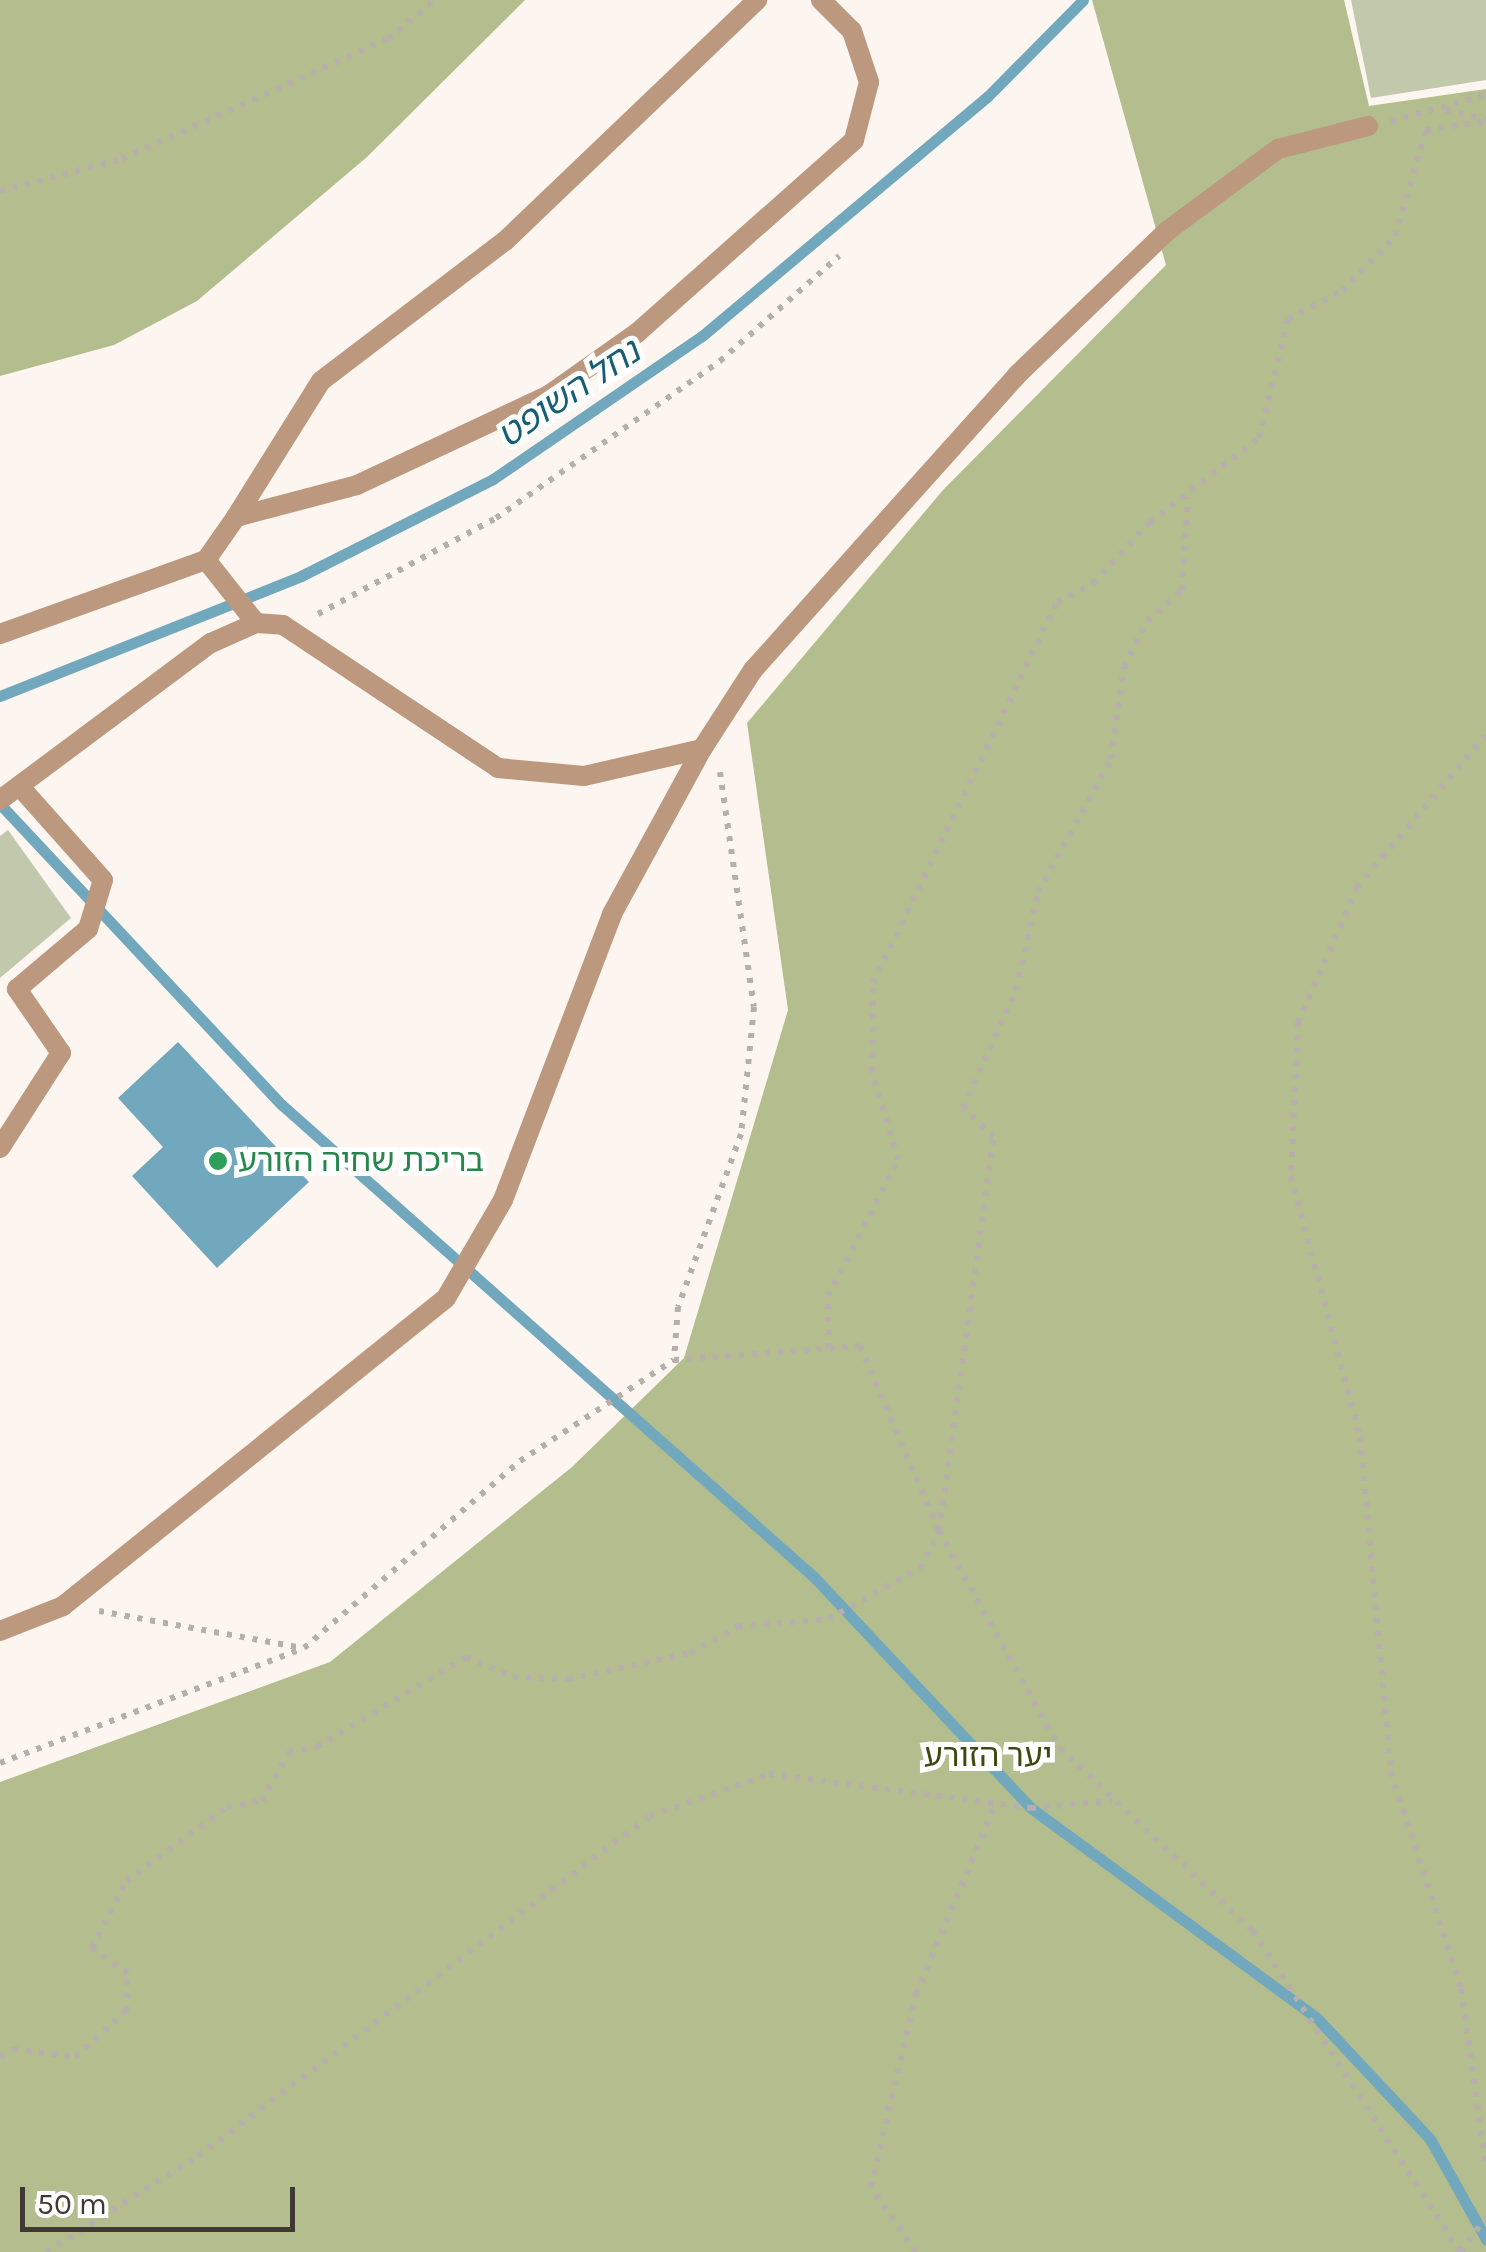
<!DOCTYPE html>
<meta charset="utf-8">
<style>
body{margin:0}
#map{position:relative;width:1486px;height:2252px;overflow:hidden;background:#fdf5f0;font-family:Karla,"Noto Sans Hebrew",sans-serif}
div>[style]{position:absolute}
.green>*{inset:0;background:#c1c8ab}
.forest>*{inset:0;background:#b3bd8e}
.water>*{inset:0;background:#71a8bd}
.stream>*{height:11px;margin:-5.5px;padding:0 5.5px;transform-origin:5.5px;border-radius:5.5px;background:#71a8bd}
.path>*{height:6px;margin-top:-3px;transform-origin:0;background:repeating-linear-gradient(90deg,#b6afab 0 5px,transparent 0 13px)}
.lane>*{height:20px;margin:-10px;padding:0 10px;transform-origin:10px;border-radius:10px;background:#bc987e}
.street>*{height:20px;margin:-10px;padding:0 10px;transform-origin:10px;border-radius:10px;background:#bc987e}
.dots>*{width:28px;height:28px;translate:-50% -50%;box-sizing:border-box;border:5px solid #fff;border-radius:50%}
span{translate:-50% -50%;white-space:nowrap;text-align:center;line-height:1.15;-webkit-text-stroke:10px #fff;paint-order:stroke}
.leisure-label{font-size:32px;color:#27864d}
.left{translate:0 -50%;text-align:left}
.park-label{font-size:32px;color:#3f4811}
.water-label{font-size:35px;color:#155e74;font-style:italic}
.scale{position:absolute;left:20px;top:2187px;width:275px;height:45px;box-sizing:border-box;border:5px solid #3e3935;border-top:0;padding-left:12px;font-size:30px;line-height:35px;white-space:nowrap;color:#3e3935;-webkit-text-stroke:8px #fff;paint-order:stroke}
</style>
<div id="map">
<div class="green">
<div style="clip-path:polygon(1351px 0,1486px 0,1486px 80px,1371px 98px)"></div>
<div style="clip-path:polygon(8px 830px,71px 918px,0 978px,0 836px)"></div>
</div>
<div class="forest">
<div style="clip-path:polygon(0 0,525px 0,367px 157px,197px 301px,114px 345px,0 376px)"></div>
<div style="clip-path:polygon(1092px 0,1344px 0,1369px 106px,1486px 89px,1486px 2252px,0 2252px,0 1782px,330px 1662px,572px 1467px,684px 1358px,788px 1010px,747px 723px,943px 490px,1166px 265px)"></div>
</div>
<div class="water">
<div style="clip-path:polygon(178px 1042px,309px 1182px,217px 1268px,132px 1176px,163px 1147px,118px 1098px)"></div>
</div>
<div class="stream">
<div style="left:0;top:696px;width:324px;rotate:-21.7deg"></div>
<div style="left:301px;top:576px;width:215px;rotate:-26.8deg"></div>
<div style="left:493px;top:479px;width:253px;rotate:-34.4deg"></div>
<div style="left:702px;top:336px;width:373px;rotate:-40deg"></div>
<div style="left:988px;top:96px;width:135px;rotate:-45.3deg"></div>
<div style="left:0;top:804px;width:412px;rotate:46.9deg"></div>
<div style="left:282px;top:1105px;width:711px;rotate:41.58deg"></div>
<div style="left:814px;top:1577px;width:317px;rotate:46.8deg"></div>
<div style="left:1031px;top:1808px;width:353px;rotate:36.3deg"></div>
<div style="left:1316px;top:2017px;width:167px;rotate:46.9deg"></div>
<div style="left:1430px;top:2139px;width:115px;rotate:60.8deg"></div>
</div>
<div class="path">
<div style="left:1446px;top:110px;width:41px;rotate:12.7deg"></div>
<div style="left:1391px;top:121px;width:98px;rotate:-15.3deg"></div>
<div style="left:0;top:191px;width:126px;rotate:-14.7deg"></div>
<div style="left:122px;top:159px;width:292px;rotate:-24.3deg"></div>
<div style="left:388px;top:39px;width:61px;rotate:-39.7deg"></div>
<div style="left:318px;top:614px;width:202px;rotate:-28.3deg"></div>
<div style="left:496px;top:518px;width:274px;rotate:-35deg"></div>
<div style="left:720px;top:361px;width:159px;rotate:-41.4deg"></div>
<div style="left:1486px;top:735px;width:199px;rotate:130.3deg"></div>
<div style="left:1357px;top:887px;width:147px;rotate:113.6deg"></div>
<div style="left:1298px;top:1022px;width:154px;rotate:92.6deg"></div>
<div style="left:1291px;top:1176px;width:270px;rotate:75.2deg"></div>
<div style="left:1360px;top:1437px;width:336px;rotate:84.7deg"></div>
<div style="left:1391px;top:1772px;width:228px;rotate:72.1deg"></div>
<div style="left:1461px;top:1989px;width:179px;rotate:82deg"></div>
<div style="left:720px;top:772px;width:237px;rotate:81.8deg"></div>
<div style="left:754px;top:1007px;width:128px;rotate:95.8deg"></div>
<div style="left:741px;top:1134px;width:184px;rotate:110deg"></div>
<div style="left:678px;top:1307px;width:53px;rotate:94.3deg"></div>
<div style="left:674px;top:1360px;width:187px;rotate:-4.3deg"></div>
<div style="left:860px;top:1346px;width:201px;rotate:66.9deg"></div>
<div style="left:939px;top:1531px;width:248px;rotate:60.9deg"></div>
<div style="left:1060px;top:1748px;width:266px;rotate:43.5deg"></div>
<div style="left:1253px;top:1931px;width:382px;rotate:57.2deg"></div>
<div style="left:829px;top:1348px;width:52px;rotate:-91.1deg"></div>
<div style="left:828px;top:1296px;width:153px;rotate:-62.8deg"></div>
<div style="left:898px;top:1160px;width:93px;rotate:-106.3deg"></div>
<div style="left:872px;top:1071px;width:88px;rotate:-89.3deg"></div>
<div style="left:873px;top:983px;width:423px;rotate:-64.2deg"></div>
<div style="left:1057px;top:602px;width:41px;rotate:-27.8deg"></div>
<div style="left:1093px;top:583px;width:83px;rotate:-46.9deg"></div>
<div style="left:1150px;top:522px;width:138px;rotate:-37.6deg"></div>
<div style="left:1259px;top:438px;width:122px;rotate:-76.3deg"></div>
<div style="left:1288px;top:319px;width:61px;rotate:-27.4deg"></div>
<div style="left:1342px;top:291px;width:76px;rotate:-46.1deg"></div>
<div style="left:1395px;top:236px;width:110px;rotate:-73.7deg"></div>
<div style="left:1426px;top:130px;width:61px;rotate:-8.5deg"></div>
<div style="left:99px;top:1611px;width:207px;rotate:10.3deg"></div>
<div style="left:0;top:1763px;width:325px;rotate:-20.7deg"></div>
<div style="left:304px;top:1648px;width:286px;rotate:-40.9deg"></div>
<div style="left:520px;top:1461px;width:184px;rotate:-33.3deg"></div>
<div style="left:0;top:2057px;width:15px;rotate:-32deg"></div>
<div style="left:13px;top:2049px;width:63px;rotate:7.4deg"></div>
<div style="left:75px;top:2057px;width:69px;rotate:-42deg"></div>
<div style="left:126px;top:2011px;width:38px;rotate:-87deg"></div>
<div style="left:128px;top:1973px;width:44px;rotate:-145.2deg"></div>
<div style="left:92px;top:1948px;width:75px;rotate:-63.1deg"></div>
<div style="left:126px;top:1881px;width:125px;rotate:-36.2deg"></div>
<div style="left:227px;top:1807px;width:36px;rotate:-10deg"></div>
<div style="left:262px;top:1801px;width:56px;rotate:-61.1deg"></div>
<div style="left:289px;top:1752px;width:28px;rotate:-10deg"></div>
<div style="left:317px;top:1747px;width:174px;rotate:-31.1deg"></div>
<div style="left:466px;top:1657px;width:51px;rotate:23.1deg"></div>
<div style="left:513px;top:1677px;width:55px;rotate:2.1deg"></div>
<div style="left:568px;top:1679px;width:125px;rotate:-12deg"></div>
<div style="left:690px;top:1653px;width:55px;rotate:-29.4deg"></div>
<div style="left:738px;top:1626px;width:90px;rotate:-4.4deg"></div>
<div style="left:828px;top:1619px;width:105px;rotate:-29deg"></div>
<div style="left:920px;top:1568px;width:42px;rotate:-62.8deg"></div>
<div style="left:939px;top:1531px;width:398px;rotate:-82.1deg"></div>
<div style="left:994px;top:1137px;width:42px;rotate:-136.9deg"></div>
<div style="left:963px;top:1108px;width:129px;rotate:-65.8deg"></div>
<div style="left:1016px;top:990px;width:100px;rotate:-77.3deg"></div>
<div style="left:1038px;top:892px;width:152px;rotate:-61.2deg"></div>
<div style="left:1111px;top:759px;width:93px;rotate:-82deg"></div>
<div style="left:1124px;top:667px;width:51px;rotate:-63.4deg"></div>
<div style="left:1147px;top:621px;width:47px;rotate:-41.5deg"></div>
<div style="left:1182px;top:590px;width:92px;rotate:-86.3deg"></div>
<div style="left:46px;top:2252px;width:180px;rotate:-32.3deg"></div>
<div style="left:198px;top:2156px;width:566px;rotate:-36.95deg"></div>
<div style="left:650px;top:1816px;width:126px;rotate:-19.4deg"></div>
<div style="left:769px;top:1774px;width:264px;rotate:7.4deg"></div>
<div style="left:1031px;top:1808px;width:81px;rotate:-4.9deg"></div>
<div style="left:916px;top:2252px;width:79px;rotate:-124.7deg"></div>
<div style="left:871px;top:2187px;width:198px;rotate:-76.9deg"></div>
<div style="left:916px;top:1994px;width:207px;rotate:-67.3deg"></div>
<div style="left:1461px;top:2252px;width:43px;rotate:-54.5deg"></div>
</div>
<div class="lane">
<div style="left:236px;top:517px;width:160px;rotate:-58deg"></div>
<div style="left:321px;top:381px;width:231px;rotate:-37.3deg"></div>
<div style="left:505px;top:241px;width:349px;rotate:-43.7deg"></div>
<div style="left:256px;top:623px;width:80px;rotate:-128.4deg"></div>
<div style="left:206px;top:560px;width:52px;rotate:-55.1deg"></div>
<div style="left:236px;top:517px;width:125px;rotate:-14.8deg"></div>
<div style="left:357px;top:485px;width:212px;rotate:-25.1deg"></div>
<div style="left:549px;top:395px;width:108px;rotate:-35.2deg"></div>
<div style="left:637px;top:333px;width:290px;rotate:-41.6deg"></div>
<div style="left:854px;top:140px;width:60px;rotate:-75.5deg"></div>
<div style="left:869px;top:82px;width:54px;rotate:-108.4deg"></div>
<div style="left:852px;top:31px;width:44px;rotate:-135deg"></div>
<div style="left:0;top:634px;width:219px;rotate:-19.8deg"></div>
<div style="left:0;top:800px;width:263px;rotate:-36.7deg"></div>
<div style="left:211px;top:643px;width:49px;rotate:-24deg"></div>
<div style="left:256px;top:623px;width:27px;rotate:4deg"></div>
<div style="left:283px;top:625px;width:258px;rotate:33.6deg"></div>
<div style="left:498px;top:768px;width:86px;rotate:5.3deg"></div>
<div style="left:584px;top:776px;width:121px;rotate:-12.9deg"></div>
<div style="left:702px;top:749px;width:94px;rotate:-57.2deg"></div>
<div style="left:753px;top:670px;width:164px;rotate:-48.2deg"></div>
<div style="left:862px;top:548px;width:232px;rotate:-48.1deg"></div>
<div style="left:1017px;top:375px;width:208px;rotate:-43.8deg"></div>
<div style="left:1167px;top:231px;width:138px;rotate:-36.5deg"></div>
<div style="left:1278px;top:149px;width:93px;rotate:-14.3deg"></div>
<div style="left:0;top:1148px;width:113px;rotate:-57.3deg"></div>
<div style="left:61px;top:1053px;width:78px;rotate:-124.5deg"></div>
<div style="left:17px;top:989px;width:93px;rotate:-40.2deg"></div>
<div style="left:88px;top:929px;width:51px;rotate:-73deg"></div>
<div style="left:103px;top:880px;width:125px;rotate:-131.7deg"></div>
</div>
<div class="street">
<div style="left:0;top:1631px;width:68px;rotate:-21.6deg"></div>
<div style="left:63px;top:1606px;width:491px;rotate:-38.8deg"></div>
<div style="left:446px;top:1298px;width:113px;rotate:-59.8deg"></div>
<div style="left:503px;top:1200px;width:306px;rotate:-69.1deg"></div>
<div style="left:612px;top:914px;width:188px;rotate:-61.4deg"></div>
</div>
<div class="dots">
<div style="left:218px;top:1161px;background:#2e9e5b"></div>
</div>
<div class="leisure-label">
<span class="left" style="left:238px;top:1161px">בריכת שחיה הזורע</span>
</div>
<div class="park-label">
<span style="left:988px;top:1756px">יער הזורע</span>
</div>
<div class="water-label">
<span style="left:569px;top:394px;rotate:-34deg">נחל השופט</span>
</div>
<div class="scale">50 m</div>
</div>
